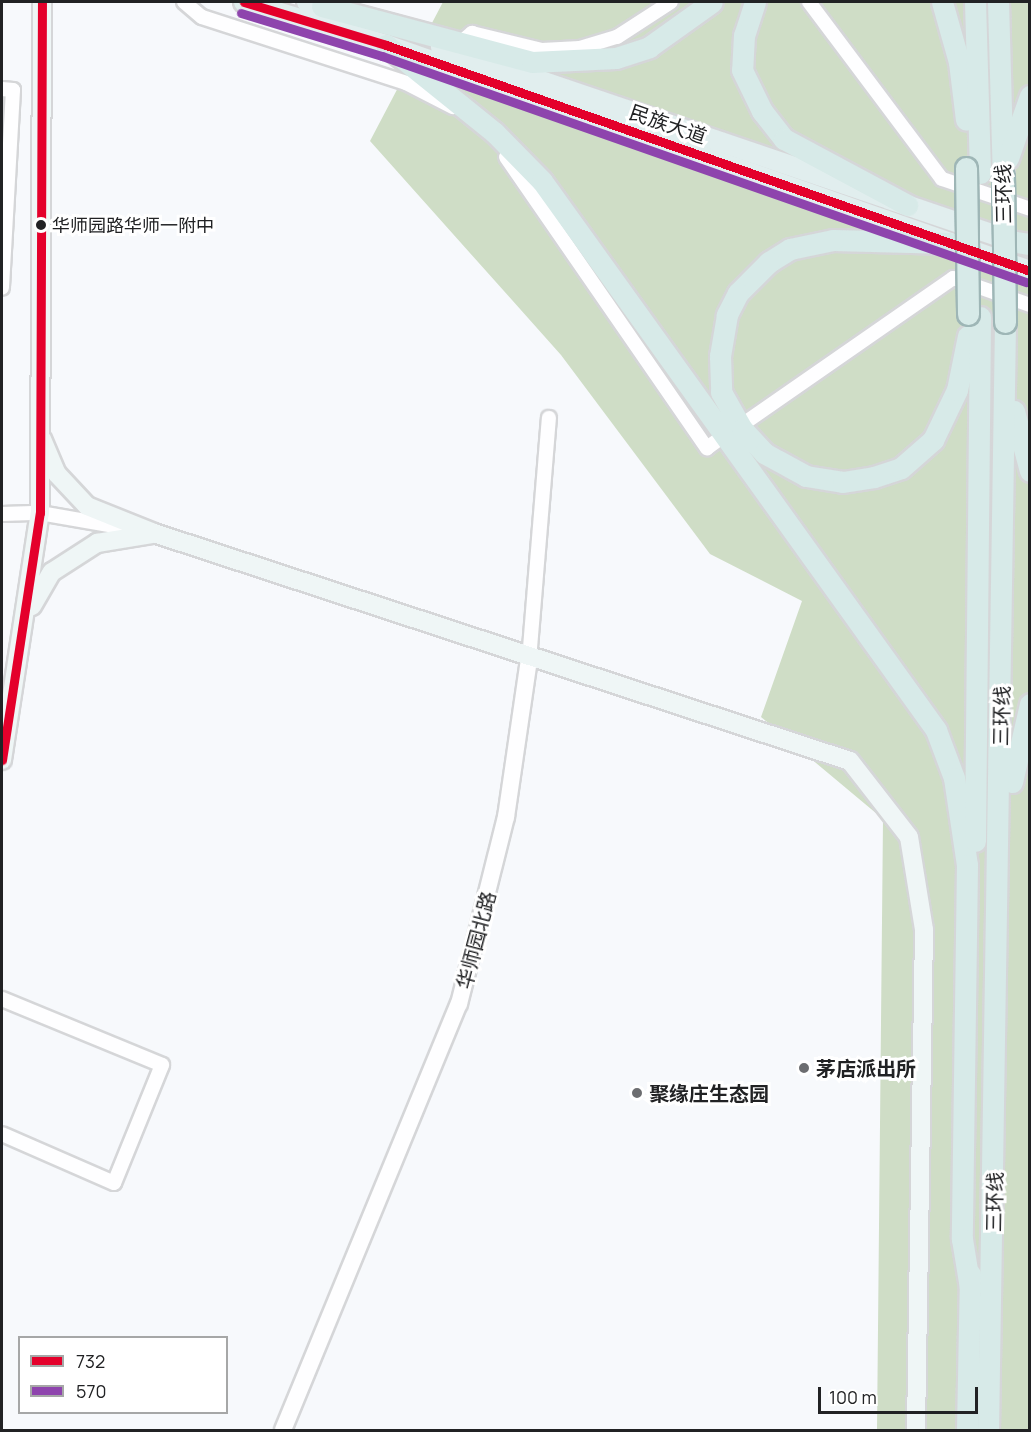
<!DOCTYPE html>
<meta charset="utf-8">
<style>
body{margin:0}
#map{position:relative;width:1031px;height:1432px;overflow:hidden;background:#f7f9fc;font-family:Manrope,"Noto Sans SC",sans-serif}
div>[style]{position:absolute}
.forest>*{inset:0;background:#cfddc6}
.roads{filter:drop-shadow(2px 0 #d5d6d8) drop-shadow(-2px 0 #d5d6d8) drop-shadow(0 2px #d5d6d8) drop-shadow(0 -2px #d5d6d8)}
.minor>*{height:14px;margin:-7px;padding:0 7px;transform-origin:7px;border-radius:7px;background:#fefeff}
.tertiary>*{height:16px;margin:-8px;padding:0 8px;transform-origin:8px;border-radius:8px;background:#fefeff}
.secondary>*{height:18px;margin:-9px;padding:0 9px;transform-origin:9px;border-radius:9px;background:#eff6f6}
.primary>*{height:20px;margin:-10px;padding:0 10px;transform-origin:10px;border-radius:10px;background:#e1eeee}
.trunk>*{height:21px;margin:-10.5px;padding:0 10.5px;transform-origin:10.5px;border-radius:10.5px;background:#d7eae8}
.bridges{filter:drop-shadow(2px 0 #9eb6b6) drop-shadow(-2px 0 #9eb6b6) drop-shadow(0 2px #9eb6b6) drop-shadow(0 -2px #9eb6b6)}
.trunk-bridge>*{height:21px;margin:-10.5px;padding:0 10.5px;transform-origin:10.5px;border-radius:10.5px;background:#d7eae8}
.bus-1>*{height:9px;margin:-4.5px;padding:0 4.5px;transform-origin:4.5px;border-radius:4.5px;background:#e4002b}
.bus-2>*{height:9px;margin:-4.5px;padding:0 4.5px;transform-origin:4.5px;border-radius:4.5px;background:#8e44ad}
.dots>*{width:16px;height:16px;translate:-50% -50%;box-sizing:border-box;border:3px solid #fff;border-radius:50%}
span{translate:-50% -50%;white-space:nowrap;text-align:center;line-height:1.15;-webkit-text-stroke:6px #fff;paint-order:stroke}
.bus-label{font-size:18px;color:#212224}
.left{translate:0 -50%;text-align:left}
.street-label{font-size:20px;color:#212224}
.poi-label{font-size:20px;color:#212224;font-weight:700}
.frame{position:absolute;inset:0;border:3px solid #212224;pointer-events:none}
.legend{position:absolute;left:18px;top:1336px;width:210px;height:78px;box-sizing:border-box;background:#fff;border:2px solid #a6a7a7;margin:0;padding:8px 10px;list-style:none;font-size:18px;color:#212224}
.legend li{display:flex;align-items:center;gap:12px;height:30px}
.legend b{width:30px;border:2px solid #a6a7a7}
.scale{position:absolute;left:818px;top:1387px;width:160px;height:27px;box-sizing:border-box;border:3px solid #212224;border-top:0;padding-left:8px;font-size:18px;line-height:21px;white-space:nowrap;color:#212224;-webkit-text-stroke:4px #fff;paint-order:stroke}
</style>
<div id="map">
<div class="forest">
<div style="clip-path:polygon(443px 2px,1029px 2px,1029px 1430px,877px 1430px,883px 819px,761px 717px,802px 601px,710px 554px,561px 355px,370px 141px)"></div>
</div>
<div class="roads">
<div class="minor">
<div style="left:184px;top:2px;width:23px;rotate:40deg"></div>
<div style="left:202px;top:17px;width:214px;rotate:17.9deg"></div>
<div style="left:406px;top:83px;width:53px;rotate:27.1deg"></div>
<div style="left:809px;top:2px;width:221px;rotate:53.1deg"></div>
<div style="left:942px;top:179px;width:93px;rotate:18.8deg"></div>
<div style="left:460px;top:43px;width:16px;rotate:-40deg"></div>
<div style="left:472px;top:33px;width:72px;rotate:13.7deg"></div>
<div style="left:542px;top:50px;width:38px;rotate:-3deg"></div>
<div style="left:580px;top:48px;width:39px;rotate:-17deg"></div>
<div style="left:617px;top:37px;width:64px;rotate:-32.9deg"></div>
<div style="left:2px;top:89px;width:11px;rotate:5deg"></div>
<div style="left:13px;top:90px;width:198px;rotate:93.2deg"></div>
<div style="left:506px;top:157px;width:354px;rotate:55.4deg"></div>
<div style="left:707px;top:448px;width:14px;rotate:-36deg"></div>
<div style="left:746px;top:422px;width:252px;rotate:-34.8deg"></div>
<div style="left:953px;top:278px;width:82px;rotate:19.3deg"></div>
<div style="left:2px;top:514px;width:38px;rotate:-2deg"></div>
<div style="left:40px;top:513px;width:92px;rotate:10deg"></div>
<div style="left:529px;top:660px;width:243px;rotate:-85.3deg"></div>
<div style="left:2px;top:999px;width:173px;rotate:22.4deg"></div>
<div style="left:162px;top:1065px;width:127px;rotate:112.1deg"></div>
<div style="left:114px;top:1183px;width:122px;rotate:-156.4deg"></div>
</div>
<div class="tertiary">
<div style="left:283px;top:1430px;width:461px;rotate:-67.6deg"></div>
<div style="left:459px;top:1004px;width:193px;rotate:-75.9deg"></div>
<div style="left:506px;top:817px;width:159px;rotate:-81.7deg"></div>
</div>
<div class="secondary">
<div style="left:42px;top:439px;width:38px;rotate:67deg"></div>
<div style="left:57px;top:474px;width:44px;rotate:46.8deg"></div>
<div style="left:87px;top:506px;width:72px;rotate:21.9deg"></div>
<div style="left:154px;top:533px;width:732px;rotate:18.14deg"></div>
<div style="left:850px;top:761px;width:96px;rotate:52.2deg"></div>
<div style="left:909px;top:837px;width:94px;rotate:80.8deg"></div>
<div style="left:924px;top:930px;width:500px;rotate:90.92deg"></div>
<div style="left:32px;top:606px;width:39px;rotate:-60deg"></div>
<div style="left:52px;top:572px;width:54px;rotate:-32.8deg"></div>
<div style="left:97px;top:543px;width:57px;rotate:-9.1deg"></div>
<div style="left:2px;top:760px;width:250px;rotate:-81.3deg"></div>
<div style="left:40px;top:513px;width:511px;rotate:-89.78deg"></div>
</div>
<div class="primary">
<div style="left:244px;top:2px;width:148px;rotate:16.8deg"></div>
<div style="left:386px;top:45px;width:683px;rotate:19.34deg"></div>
<div style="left:307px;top:2px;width:31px;rotate:17deg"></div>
<div style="left:441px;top:47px;width:609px;rotate:18.76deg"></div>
</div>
<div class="trunk">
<div style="left:755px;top:2px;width:35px;rotate:108deg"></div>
<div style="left:744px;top:35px;width:35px;rotate:93deg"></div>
<div style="left:742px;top:70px;width:46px;rotate:64deg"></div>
<div style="left:762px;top:111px;width:36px;rotate:52deg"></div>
<div style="left:784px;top:139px;width:140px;rotate:28.2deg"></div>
<div style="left:942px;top:2px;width:62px;rotate:74.2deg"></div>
<div style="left:959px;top:62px;width:58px;rotate:83.1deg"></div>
<div style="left:975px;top:2px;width:171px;rotate:88.3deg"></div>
<div style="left:998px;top:2px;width:174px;rotate:88.4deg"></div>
<div style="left:322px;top:6px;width:217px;rotate:14.9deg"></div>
<div style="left:532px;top:62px;width:84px;rotate:-2.7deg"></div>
<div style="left:616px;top:58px;width:35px;rotate:-18deg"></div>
<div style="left:649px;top:47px;width:77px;rotate:-35.5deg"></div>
<div style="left:386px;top:45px;width:140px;rotate:38.9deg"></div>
<div style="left:495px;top:133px;width:67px;rotate:45.6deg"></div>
<div style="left:542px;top:181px;width:676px;rotate:54.33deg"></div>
<div style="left:936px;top:730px;width:51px;rotate:69.4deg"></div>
<div style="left:954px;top:778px;width:88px;rotate:81.5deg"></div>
<div style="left:967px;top:865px;width:374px;rotate:90.8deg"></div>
<div style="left:962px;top:1239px;width:50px;rotate:80.7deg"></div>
<div style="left:1008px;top:158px;width:66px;rotate:-70.5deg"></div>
<div style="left:1010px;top:241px;width:20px;rotate:9deg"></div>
<div style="left:949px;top:243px;width:116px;rotate:-178.5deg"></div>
<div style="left:833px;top:240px;width:44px;rotate:168.2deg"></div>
<div style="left:790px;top:249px;width:25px;rotate:148deg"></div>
<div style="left:769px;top:262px;width:44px;rotate:135deg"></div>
<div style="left:738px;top:293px;width:25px;rotate:117deg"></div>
<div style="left:727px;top:315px;width:42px;rotate:99.7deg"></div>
<div style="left:720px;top:356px;width:36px;rotate:88deg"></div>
<div style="left:721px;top:392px;width:43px;rotate:60.4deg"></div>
<div style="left:742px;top:429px;width:33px;rotate:47deg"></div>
<div style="left:764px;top:453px;width:48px;rotate:28.7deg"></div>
<div style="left:806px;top:476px;width:37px;rotate:9deg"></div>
<div style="left:843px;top:482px;width:31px;rotate:-9deg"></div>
<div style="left:874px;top:477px;width:28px;rotate:-18deg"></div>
<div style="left:901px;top:468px;width:43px;rotate:-41.2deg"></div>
<div style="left:933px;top:440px;width:55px;rotate:-64.4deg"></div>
<div style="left:957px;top:390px;width:55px;rotate:-78.5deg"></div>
<div style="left:1014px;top:411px;width:62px;rotate:75.1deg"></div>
<div style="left:1012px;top:782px;width:80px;rotate:-77deg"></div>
<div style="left:975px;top:841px;width:524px;rotate:-89.45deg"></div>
<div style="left:967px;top:1430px;width:156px;rotate:-88.9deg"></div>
<div style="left:988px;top:1430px;width:1108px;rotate:-89.12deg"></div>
</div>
</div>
<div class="bridges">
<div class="trunk-bridge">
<div style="left:966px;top:168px;width:146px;rotate:89.2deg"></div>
<div style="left:1003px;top:176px;width:146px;rotate:89.2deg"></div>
</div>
</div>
<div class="bus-1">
<div style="left:244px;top:2px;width:148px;rotate:16.8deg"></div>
<div style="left:386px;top:45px;width:683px;rotate:19.34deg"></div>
<div style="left:2px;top:760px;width:250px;rotate:-81.3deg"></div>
<div style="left:40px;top:513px;width:511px;rotate:-89.78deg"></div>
</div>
<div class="bus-2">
<div style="left:241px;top:13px;width:147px;rotate:17deg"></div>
<div style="left:382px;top:56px;width:683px;rotate:19.34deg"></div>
</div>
<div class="dots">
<div style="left:41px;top:225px;background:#212224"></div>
<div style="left:804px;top:1068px;background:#6c6d70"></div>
<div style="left:637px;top:1093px;background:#6c6d70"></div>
</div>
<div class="bus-label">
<span class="left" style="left:52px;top:225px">华师园路华师一附中</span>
</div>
<div class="street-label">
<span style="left:668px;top:124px;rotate:19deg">民族大道</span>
<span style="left:1003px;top:194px;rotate:-91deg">三环线</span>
<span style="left:1001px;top:716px;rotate:-89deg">三环线</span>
<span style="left:476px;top:940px;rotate:-75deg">华师园北路</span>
<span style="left:994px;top:1202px;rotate:-89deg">三环线</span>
</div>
<div class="poi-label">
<span class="left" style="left:816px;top:1068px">茅店派出所</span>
<span class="left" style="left:649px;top:1093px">聚缘庄生态园</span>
</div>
<div class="frame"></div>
<ul class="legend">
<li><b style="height:8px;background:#e4002b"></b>732</li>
<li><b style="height:8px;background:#8e44ad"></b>570</li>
</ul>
<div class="scale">100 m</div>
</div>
